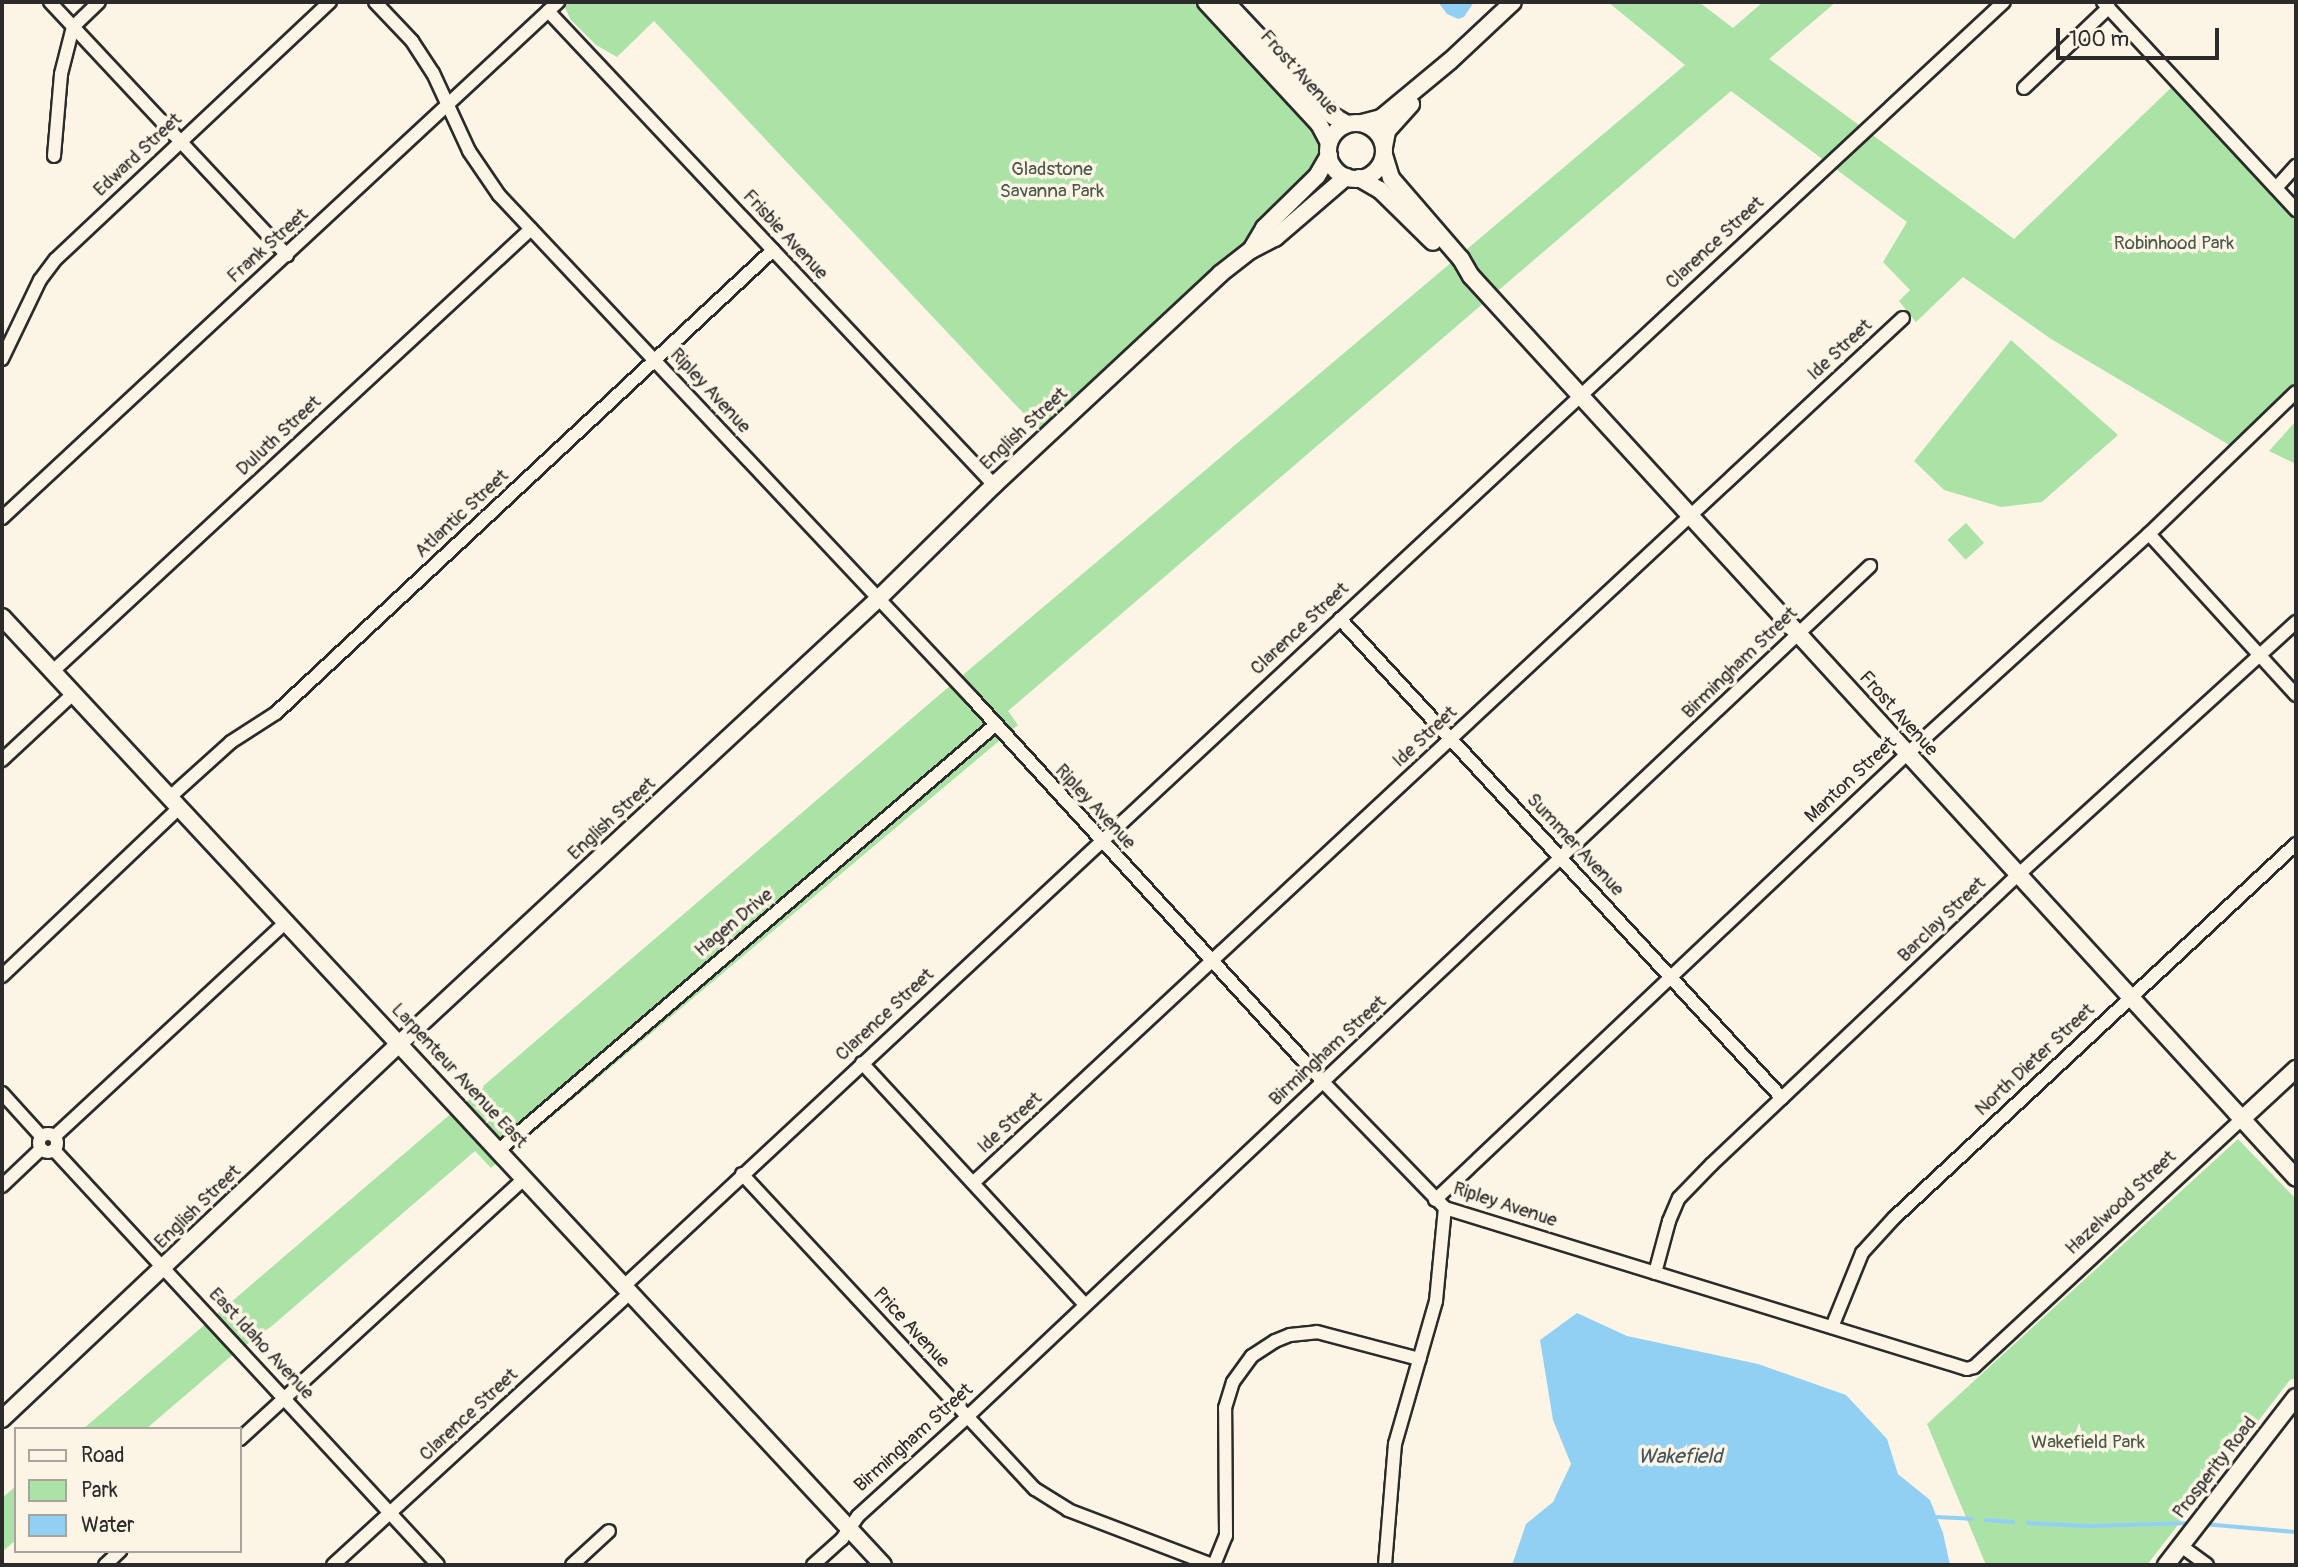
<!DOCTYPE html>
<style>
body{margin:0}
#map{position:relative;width:2298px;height:1567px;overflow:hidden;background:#fcf5e5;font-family:Pangolin,sans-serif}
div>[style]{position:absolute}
.green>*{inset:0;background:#abe3a7;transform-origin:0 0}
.water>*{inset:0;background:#92d0f3}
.stream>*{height:3.5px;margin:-1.75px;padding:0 1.75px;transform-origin:1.75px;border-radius:1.75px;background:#92d0f3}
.roads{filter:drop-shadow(2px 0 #2b2b2b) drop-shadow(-2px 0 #2b2b2b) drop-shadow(0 2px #2b2b2b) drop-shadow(0 -2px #2b2b2b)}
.minor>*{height:12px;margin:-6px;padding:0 6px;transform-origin:6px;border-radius:6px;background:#fcf5e5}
.minor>.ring{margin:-6px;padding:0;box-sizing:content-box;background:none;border:12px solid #fcf5e5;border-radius:50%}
.tertiary>*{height:16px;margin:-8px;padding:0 8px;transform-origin:8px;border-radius:8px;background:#fcf5e5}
.tertiary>.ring{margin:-8px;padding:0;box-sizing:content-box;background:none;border:16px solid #fcf5e5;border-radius:50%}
span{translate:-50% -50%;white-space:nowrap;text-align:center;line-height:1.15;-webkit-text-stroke:7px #fcf5e5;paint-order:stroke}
.street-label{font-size:19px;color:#2b2b2b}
.park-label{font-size:19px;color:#4b594a}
.water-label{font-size:21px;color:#45545d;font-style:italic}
.frame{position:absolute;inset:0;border:4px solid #2b2b2b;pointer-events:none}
.legend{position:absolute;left:14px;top:1427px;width:228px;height:126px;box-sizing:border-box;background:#fcf5e5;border:2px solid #a8a49b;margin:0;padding:9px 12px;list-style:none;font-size:21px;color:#2b2b2b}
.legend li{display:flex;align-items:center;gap:14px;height:35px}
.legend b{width:35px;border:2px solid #a8a49b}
.scale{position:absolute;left:2056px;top:28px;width:163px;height:32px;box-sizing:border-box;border:4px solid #2b2b2b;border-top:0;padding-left:9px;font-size:21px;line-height:24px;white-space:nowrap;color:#2b2b2b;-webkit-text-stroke:5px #fcf5e5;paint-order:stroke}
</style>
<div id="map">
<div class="green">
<div style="clip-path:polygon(562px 2px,1201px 2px,1340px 153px,1044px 435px,654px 21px,617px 57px,596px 45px,571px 20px)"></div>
<div style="clip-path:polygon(1608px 2px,1699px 2px,1733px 28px,1763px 2px,1836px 2px,1769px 59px,2014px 239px,2177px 82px,2296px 211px,2296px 392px,2236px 449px,2051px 339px,1963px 277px,1916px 322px,1899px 301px,1910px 290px,1883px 262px,1907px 222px,1731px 91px,1008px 711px,1018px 725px,491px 1168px,475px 1151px,273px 1325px,230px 1357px,146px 1429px,83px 1429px,938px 696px,1685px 65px)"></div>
<div style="clip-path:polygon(2011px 340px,2118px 435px,2042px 502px,2001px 507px,1944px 490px,1914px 461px)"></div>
<div style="clip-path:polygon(2296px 421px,2296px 464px,2269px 451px)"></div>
<div style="left:1966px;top:523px;width:27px;height:25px;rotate:48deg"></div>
<div style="clip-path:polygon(2238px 1139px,2296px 1199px,2296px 1378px,2290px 1380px,2147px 1565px,1986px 1565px,1927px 1424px)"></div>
<div style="clip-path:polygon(16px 1486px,16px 1540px,2px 1552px,2px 1498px)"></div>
</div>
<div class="water">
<div style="clip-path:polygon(1438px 2px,1474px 2px,1464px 17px,1458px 19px,1447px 14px)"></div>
<div style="clip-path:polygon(1577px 1313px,1627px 1336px,1758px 1364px,1846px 1395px,1887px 1439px,1898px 1474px,1930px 1500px,1943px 1533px,1950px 1565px,1512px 1565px,1526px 1524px,1553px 1502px,1571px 1464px,1553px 1420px,1540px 1340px)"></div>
</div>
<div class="stream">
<div style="left:1937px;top:1517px;width:34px;rotate:3deg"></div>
<div style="left:1986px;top:1520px;width:27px;rotate:4deg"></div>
<div style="left:2028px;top:1523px;width:60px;rotate:2.9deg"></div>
<div style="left:2088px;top:1526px;width:105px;rotate:-1.6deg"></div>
<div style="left:2204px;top:1524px;width:92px;rotate:5deg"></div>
</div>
<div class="roads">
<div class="minor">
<div style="left:50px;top:2px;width:347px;rotate:46.9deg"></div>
<div style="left:375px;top:2px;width:54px;rotate:46.5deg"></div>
<div style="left:412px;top:41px;width:38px;rotate:57deg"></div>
<div style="left:433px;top:73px;width:86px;rotate:65.2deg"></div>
<div style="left:469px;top:151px;width:53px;rotate:55.7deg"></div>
<div style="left:499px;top:195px;width:690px;rotate:46.76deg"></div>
<div style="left:972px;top:698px;width:520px;rotate:47.57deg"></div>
<div style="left:1323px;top:1082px;width:175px;rotate:45.9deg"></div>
<div style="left:1445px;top:1208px;width:546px;rotate:17.14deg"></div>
<div style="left:1967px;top:1369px;width:7px;rotate:-16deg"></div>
<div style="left:1974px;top:1367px;width:365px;rotate:-42.8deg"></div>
<div style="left:2103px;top:2px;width:284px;rotate:47.1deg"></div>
<div style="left:548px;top:11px;width:651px;rotate:46.74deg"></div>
<div style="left:2024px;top:88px;width:117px;rotate:-43.6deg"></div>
<div style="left:54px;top:156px;width:82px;rotate:-85.1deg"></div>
<div style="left:61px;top:74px;width:49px;rotate:-75.7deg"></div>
<div style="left:73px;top:27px;width:36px;rotate:-44deg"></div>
<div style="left:2276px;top:188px;width:30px;rotate:-48deg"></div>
<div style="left:2px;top:359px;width:88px;rotate:-64.3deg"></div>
<div style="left:40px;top:280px;width:26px;rotate:-53deg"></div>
<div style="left:56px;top:259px;width:376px;rotate:-43.2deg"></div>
<div style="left:2px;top:518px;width:759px;rotate:-42.86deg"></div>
<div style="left:2149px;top:534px;width:218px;rotate:47.6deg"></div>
<div style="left:1340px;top:619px;width:652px;rotate:47.3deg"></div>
<div style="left:53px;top:671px;width:651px;rotate:-42.76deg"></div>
<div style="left:2px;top:760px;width:98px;rotate:-42.9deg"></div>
<div style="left:170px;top:797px;width:82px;rotate:-42deg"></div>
<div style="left:231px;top:742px;width:54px;rotate:-32.8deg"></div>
<div style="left:276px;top:713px;width:679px;rotate:-42.97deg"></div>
<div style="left:2px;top:976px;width:245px;rotate:-43.5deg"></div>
<div style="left:862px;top:1063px;width:329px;rotate:47.3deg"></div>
<div style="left:2px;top:1093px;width:58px;rotate:47.8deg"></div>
<div class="ring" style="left:39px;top:1134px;width:6px;height:6px"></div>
<div style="left:55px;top:1136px;width:316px;rotate:-42.8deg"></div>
<div style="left:54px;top:1150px;width:565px;rotate:47.22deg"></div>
<div style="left:499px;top:1150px;width:652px;rotate:-40.58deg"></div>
<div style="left:742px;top:1174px;width:430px;rotate:47.1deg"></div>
<div style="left:1035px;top:1489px;width:39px;rotate:32deg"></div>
<div style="left:1068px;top:1510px;width:154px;rotate:20.9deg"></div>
<div style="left:973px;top:1183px;width:1270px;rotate:-42.93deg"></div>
<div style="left:2px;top:1186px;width:54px;rotate:-43.5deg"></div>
<div style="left:1435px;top:1200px;width:649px;rotate:-43.38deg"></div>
<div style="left:1907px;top:754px;width:327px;rotate:-42.3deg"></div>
<div style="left:2149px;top:534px;width:204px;rotate:-44deg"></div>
<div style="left:1655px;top:1273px;width:54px;rotate:-74.9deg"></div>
<div style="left:1669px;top:1221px;width:25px;rotate:-67deg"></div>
<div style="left:1679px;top:1198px;width:47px;rotate:-45.9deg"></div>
<div style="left:1712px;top:1164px;width:421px;rotate:-43.4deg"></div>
<div style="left:2018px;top:875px;width:376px;rotate:-42.3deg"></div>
<div style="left:624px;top:1286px;width:1885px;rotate:-42.94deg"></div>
<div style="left:1832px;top:1327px;width:80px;rotate:-67.9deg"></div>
<div style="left:1862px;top:1253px;width:47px;rotate:-47.6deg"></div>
<div style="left:1894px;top:1218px;width:549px;rotate:-42.93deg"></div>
<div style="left:240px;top:1439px;width:386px;rotate:-42.5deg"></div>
<div style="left:2181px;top:1546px;width:32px;rotate:36deg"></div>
<div style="left:105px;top:1565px;width:21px;rotate:-43deg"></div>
<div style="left:333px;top:1565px;width:403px;rotate:-42.5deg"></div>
<div style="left:572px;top:1565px;width:50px;rotate:-42.6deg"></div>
<div style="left:813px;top:1565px;width:39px;rotate:-42deg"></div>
<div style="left:842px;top:1539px;width:28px;rotate:-55deg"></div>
<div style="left:858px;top:1516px;width:147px;rotate:-42.2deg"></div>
<div style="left:967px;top:1417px;width:1241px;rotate:-43.3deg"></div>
<div style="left:1214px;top:1565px;width:31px;rotate:-68deg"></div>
<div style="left:1226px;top:1536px;width:128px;rotate:-90.4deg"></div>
<div style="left:1225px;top:1408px;width:27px;rotate:-73deg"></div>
<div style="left:1233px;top:1382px;width:32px;rotate:-54deg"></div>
<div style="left:1252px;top:1356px;width:27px;rotate:-33deg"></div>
<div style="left:1275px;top:1341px;width:16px;rotate:-22deg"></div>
<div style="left:1290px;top:1335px;width:27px;rotate:-6deg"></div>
<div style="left:1317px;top:1332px;width:106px;rotate:14.8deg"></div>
<div style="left:1385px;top:1565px;width:121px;rotate:-85.3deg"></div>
<div style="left:1395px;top:1444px;width:149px;rotate:-74deg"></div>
<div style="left:1436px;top:1301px;width:93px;rotate:-84.5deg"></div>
</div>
<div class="tertiary">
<div style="left:1206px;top:2px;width:166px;rotate:47.2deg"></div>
<div style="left:1319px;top:124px;width:21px;rotate:62deg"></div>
<div style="left:1226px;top:2px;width:156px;rotate:46.8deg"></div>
<div style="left:1333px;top:116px;width:16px;rotate:30deg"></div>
<div style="left:1362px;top:123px;width:20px;rotate:-15deg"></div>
<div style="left:1381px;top:118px;width:89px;rotate:-39.6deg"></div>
<div style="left:1450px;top:61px;width:86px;rotate:-43.1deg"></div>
<div class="ring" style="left:1328px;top:123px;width:40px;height:40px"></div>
<div style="left:1384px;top:147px;width:16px;rotate:-79deg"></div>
<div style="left:1387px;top:131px;width:36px;rotate:-48deg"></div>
<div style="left:1384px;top:155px;width:24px;rotate:73deg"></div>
<div style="left:1391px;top:178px;width:107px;rotate:49.2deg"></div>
<div style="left:1461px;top:259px;width:20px;rotate:60deg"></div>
<div style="left:1471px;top:276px;width:1222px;rotate:47.55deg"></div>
<div style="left:1359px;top:178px;width:24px;rotate:30deg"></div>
<div style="left:1380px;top:190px;width:74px;rotate:44.5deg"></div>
<div style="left:1251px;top:250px;width:26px;rotate:-59deg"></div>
<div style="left:1264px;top:228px;width:74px;rotate:-44.5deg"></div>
<div style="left:1317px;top:176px;width:24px;rotate:-60deg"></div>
<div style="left:2px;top:617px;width:1294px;rotate:47.1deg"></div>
<div style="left:2242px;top:1119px;width:74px;rotate:-42.8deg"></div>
<div style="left:2px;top:1419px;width:548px;rotate:-43.37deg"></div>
<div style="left:400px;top:1043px;width:652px;rotate:-42.89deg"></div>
<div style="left:878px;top:599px;width:163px;rotate:-44.5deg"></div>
<div style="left:994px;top:485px;width:309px;rotate:-43deg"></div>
<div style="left:1220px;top:274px;width:39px;rotate:-38deg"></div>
<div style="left:1251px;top:250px;width:27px;rotate:-27deg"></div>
<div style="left:1275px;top:238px;width:94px;rotate:-40.7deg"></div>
<div style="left:2166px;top:1565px;width:212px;rotate:-52.3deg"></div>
</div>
</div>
<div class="street-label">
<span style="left:1299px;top:73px;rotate:48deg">Frost Avenue</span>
<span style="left:138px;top:155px;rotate:-43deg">Edward Street</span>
<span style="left:785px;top:235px;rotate:47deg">Frisbie Avenue</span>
<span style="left:1715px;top:243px;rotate:-43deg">Clarence Street</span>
<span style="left:268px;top:246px;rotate:-42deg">Frank Street</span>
<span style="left:1840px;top:350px;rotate:-43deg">Ide Street</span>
<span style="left:710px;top:391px;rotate:47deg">Ripley Avenue</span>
<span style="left:1024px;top:429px;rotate:-43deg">English Street</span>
<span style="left:279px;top:436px;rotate:-43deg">Duluth Street</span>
<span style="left:462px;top:514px;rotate:-43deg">Atlantic Street</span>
<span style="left:1300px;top:629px;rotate:-43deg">Clarence Street</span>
<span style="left:1740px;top:663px;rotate:-44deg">Birmingham Street</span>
<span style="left:1898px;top:714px;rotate:48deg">Frost Avenue</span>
<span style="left:1425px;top:737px;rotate:-43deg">Ide Street</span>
<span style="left:1851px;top:780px;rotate:-43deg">Manton Street</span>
<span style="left:1095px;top:807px;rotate:47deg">Ripley Avenue</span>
<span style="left:612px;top:819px;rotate:-43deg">English Street</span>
<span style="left:1575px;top:845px;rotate:47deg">Summer Avenue</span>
<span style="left:1942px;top:920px;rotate:-44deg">Barclay Street</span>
<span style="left:734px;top:923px;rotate:-40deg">Hagen Drive</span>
<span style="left:885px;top:1015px;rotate:-43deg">Clarence Street</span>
<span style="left:1328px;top:1051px;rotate:-43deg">Birmingham Street</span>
<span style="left:2035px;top:1060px;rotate:-43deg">North Dieter Street</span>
<span style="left:459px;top:1076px;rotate:47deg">Larpenteur Avenue East</span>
<span style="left:1010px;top:1123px;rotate:-43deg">Ide Street</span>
<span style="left:2121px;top:1203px;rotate:-43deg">Hazelwood Street</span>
<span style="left:1505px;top:1205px;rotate:18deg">Ripley Avenue</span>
<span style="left:198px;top:1207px;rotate:-44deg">English Street</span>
<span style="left:911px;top:1328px;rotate:47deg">Price Avenue</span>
<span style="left:261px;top:1344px;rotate:47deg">East Idaho Avenue</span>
<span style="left:469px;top:1415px;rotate:-43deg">Clarence Street</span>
<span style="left:914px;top:1438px;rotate:-42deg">Birmingham Street</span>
<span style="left:2215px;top:1468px;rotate:-52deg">Prosperity Road</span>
</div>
<div class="park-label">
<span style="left:1052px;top:181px">Gladstone<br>Savanna Park</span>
<span style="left:2174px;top:244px">Robinhood Park</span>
<span style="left:2088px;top:1443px">Wakefield Park</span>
</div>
<div class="water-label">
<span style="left:1680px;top:1457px">Wakefield</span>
</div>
<div class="frame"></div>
<ul class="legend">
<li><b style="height:9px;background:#fcf5e5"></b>Road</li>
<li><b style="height:19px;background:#abe3a7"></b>Park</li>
<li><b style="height:19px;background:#92d0f3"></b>Water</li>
</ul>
<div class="scale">100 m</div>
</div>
